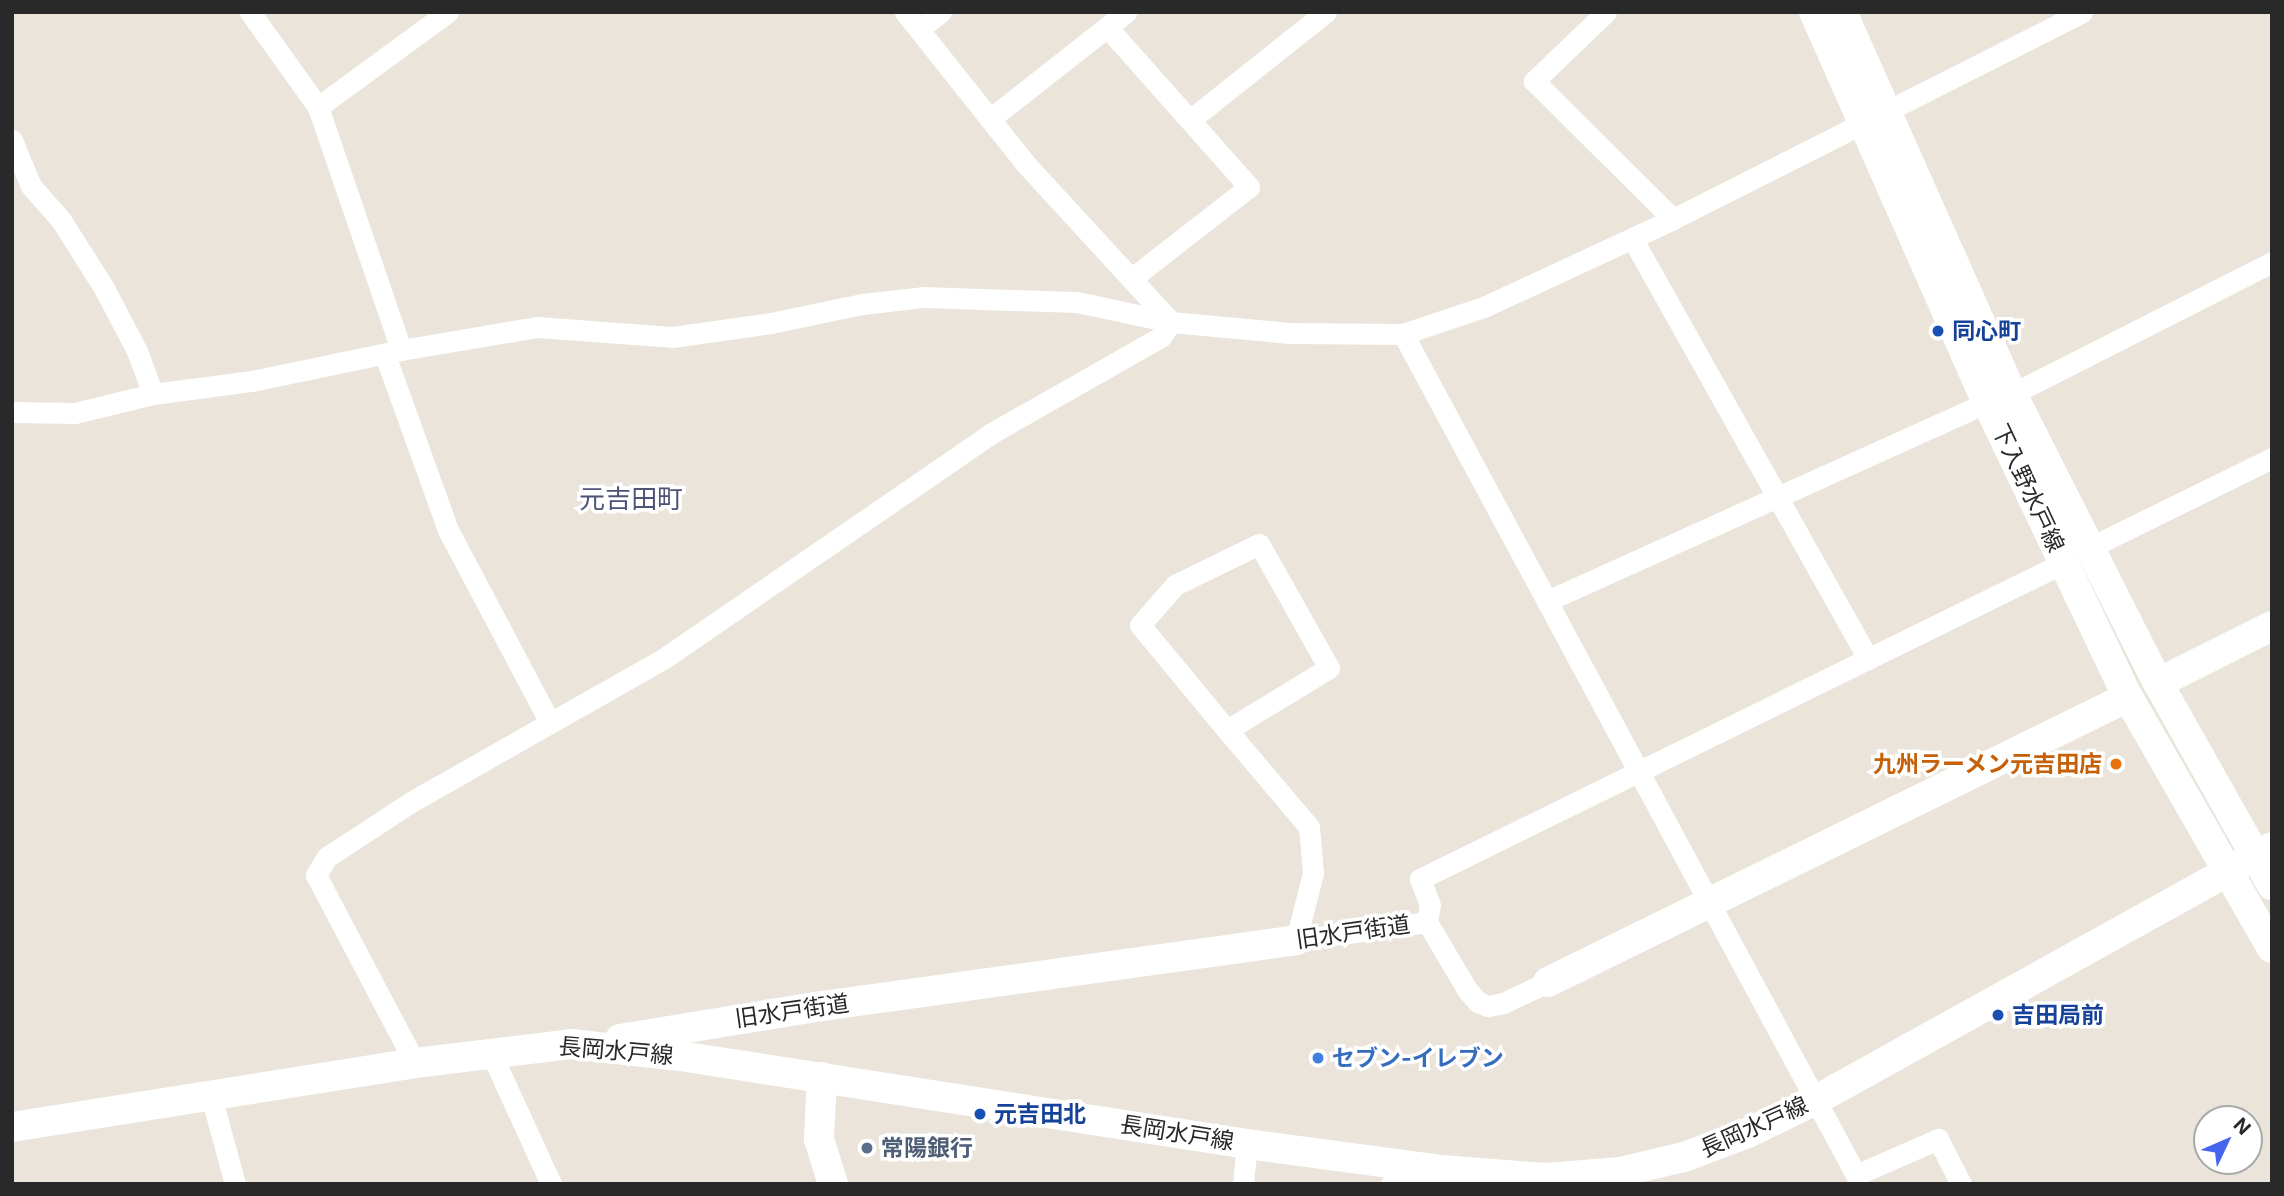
<!DOCTYPE html>
<meta charset="utf-8">
<style>
body{margin:0}
#map{position:relative;width:2284px;height:1196px;overflow:hidden;background:#eae4db;font-family:Inter,"Noto Sans JP",sans-serif}
div>[style]{position:absolute}
.street>*{height:21px;margin:-10.5px;padding:0 10.5px;transform-origin:10.5px;border-radius:10.5px;background:#fff}
.secondary>*{height:30px;margin:-15px;padding:0 15px;transform-origin:15px;border-radius:15px;background:#fff}
.dots>*{width:19px;height:19px;translate:-50% -50%;box-sizing:border-box;border:4px solid #fff;border-radius:50%}
span{translate:-50% -50%;white-space:nowrap;text-align:center;line-height:1.15;-webkit-text-stroke:7px #fff;paint-order:stroke}
.transit-label{font-size:23px;color:#164399;font-weight:700}
.left{translate:0 -50%;text-align:left}
.street-label{font-size:23px;color:#292929}
.food-label{font-size:23px;color:#c56008;font-weight:700}
.right{translate:-100% -50%;text-align:right}
.shop-label{font-size:23px;color:#366cbe;font-weight:700}
.service-label{font-size:23px;color:#4e5e75;font-weight:700}
.quarter-label{font-size:26px;color:#4d5476}
.frame{position:absolute;inset:0;border:14px solid #292929;pointer-events:none}
.north{position:absolute;left:2193px;top:1105px;width:70px;height:70px;box-sizing:border-box;background:#fff;border:2px solid #a9a9a9;border-radius:50%;rotate:46deg;font-size:19px;font-weight:700;line-height:28px;text-align:center;color:#292929}
.north::after{content:'';display:block;margin:auto;width:24px;height:32px;background:#4664ed;clip-path:polygon(50% 0,100% 100%,50% 72%,0 100%)}
</style>
<div id="map">
<div class="street">
<div style="left:250px;top:12px;width:117px;rotate:54.4deg"></div>
<div style="left:318px;top:107px;width:257px;rotate:71.1deg"></div>
<div style="left:1606px;top:12px;width:100px;rotate:136.2deg"></div>
<div style="left:1534px;top:81px;width:196px;rotate:44.8deg"></div>
<div style="left:1107px;top:27px;width:214px;rotate:48.4deg"></div>
<div style="left:1249px;top:187px;width:148px;rotate:142.1deg"></div>
<div style="left:919px;top:29px;width:28px;rotate:-38deg"></div>
<div style="left:318px;top:107px;width:161px;rotate:-36.2deg"></div>
<div style="left:991px;top:118px;width:172px;rotate:-38.1deg"></div>
<div style="left:1190px;top:120px;width:174px;rotate:-38.5deg"></div>
<div style="left:12px;top:140px;width:50px;rotate:67.6deg"></div>
<div style="left:31px;top:186px;width:45px;rotate:48.6deg"></div>
<div style="left:61px;top:220px;width:80px;rotate:57.7deg"></div>
<div style="left:104px;top:288px;width:71px;rotate:62.4deg"></div>
<div style="left:137px;top:351px;width:46px;rotate:69.6deg"></div>
<div style="left:1632px;top:238px;width:483px;rotate:60.7deg"></div>
<div style="left:1403px;top:334px;width:955px;rotate:61.69deg"></div>
<div style="left:1856px;top:1175px;width:90px;rotate:-23.7deg"></div>
<div style="left:1938px;top:1139px;width:51px;rotate:62.9deg"></div>
<div style="left:385px;top:355px;width:186px;rotate:70.2deg"></div>
<div style="left:448px;top:530px;width:218px;rotate:62.1deg"></div>
<div style="left:2012px;top:394px;width:292px;rotate:-26.9deg"></div>
<div style="left:12px;top:412px;width:63px;rotate:0.9deg"></div>
<div style="left:75px;top:413px;width:80px;rotate:-13.7deg"></div>
<div style="left:153px;top:394px;width:100px;rotate:-7.5deg"></div>
<div style="left:252px;top:381px;width:152px;rotate:-11.8deg"></div>
<div style="left:401px;top:350px;width:138px;rotate:-9.6deg"></div>
<div style="left:537px;top:327px;width:135px;rotate:4.2deg"></div>
<div style="left:672px;top:337px;width:100px;rotate:-8deg"></div>
<div style="left:771px;top:323px;width:93px;rotate:-11.8deg"></div>
<div style="left:862px;top:304px;width:61px;rotate:-6.5deg"></div>
<div style="left:923px;top:297px;width:154px;rotate:1.9deg"></div>
<div style="left:1077px;top:302px;width:96px;rotate:12deg"></div>
<div style="left:1171px;top:322px;width:120px;rotate:5.3deg"></div>
<div style="left:1290px;top:333px;width:113px;rotate:0.5deg"></div>
<div style="left:1403px;top:334px;width:88px;rotate:-18.6deg"></div>
<div style="left:1486px;top:306px;width:206px;rotate:-24.9deg"></div>
<div style="left:1673px;top:219px;width:458px;rotate:-26.8deg"></div>
<div style="left:2091px;top:547px;width:202px;rotate:-26.2deg"></div>
<div style="left:1547px;top:601px;width:483px;rotate:-24.3deg"></div>
<div style="left:1227px;top:730px;width:119px;rotate:-31.3deg"></div>
<div style="left:1329px;top:668px;width:142px;rotate:-119.4deg"></div>
<div style="left:1259px;top:544px;width:93px;rotate:154deg"></div>
<div style="left:1175px;top:585px;width:53px;rotate:131.2deg"></div>
<div style="left:1140px;top:625px;width:136px;rotate:50.4deg"></div>
<div style="left:1227px;top:730px;width:127px;rotate:49.8deg"></div>
<div style="left:1309px;top:827px;width:46px;rotate:85deg"></div>
<div style="left:1313px;top:873px;width:69px;rotate:104.2deg"></div>
<div style="left:1296px;top:940px;width:132px;rotate:-7.8deg"></div>
<div style="left:1427px;top:922px;width:80px;rotate:59.3deg"></div>
<div style="left:1468px;top:991px;width:15px;rotate:48deg"></div>
<div style="left:1478px;top:1002px;width:11px;rotate:22deg"></div>
<div style="left:1488px;top:1006px;width:15px;rotate:-11deg"></div>
<div style="left:1503px;top:1003px;width:50px;rotate:-25deg"></div>
<div style="left:1427px;top:922px;width:17px;rotate:-80deg"></div>
<div style="left:1430px;top:905px;width:28px;rotate:-111deg"></div>
<div style="left:1420px;top:879px;width:716px;rotate:-26.17deg"></div>
<div style="left:491px;top:1053px;width:144px;rotate:65.4deg"></div>
<div style="left:415px;top:1063px;width:212px;rotate:-117.8deg"></div>
<div style="left:316px;top:875px;width:21px;rotate:-59deg"></div>
<div style="left:327px;top:857px;width:100px;rotate:-33.2deg"></div>
<div style="left:411px;top:802px;width:293px;rotate:-29.6deg"></div>
<div style="left:666px;top:657px;width:393px;rotate:-34.5deg"></div>
<div style="left:990px;top:434px;width:197px;rotate:-29.6deg"></div>
<div style="left:1161px;top:337px;width:18px;rotate:-56deg"></div>
<div style="left:1171px;top:322px;width:216px;rotate:-132.6deg"></div>
<div style="left:1025px;top:163px;width:193px;rotate:-128.5deg"></div>
<div style="left:211px;top:1096px;width:91px;rotate:74.7deg"></div>
<div style="left:1243px;top:1184px;width:40px;rotate:-84.3deg"></div>
<div style="left:1391px;top:1184px;width:22px;rotate:-16deg"></div>
<div style="left:1412px;top:1178px;width:17px;rotate:-36deg"></div>
</div>
<div class="secondary">
<div style="left:1814px;top:12px;width:427px;rotate:66.1deg"></div>
<div style="left:1987px;top:402px;width:327px;rotate:64.5deg"></div>
<div style="left:2128px;top:697px;width:289px;rotate:60.2deg"></div>
<div style="left:1842px;top:12px;width:418px;rotate:66deg"></div>
<div style="left:2012px;top:394px;width:324px;rotate:63.2deg"></div>
<div style="left:2158px;top:683px;width:232px;rotate:60.6deg"></div>
<div style="left:2158px;top:683px;width:127px;rotate:-26.6deg"></div>
<div style="left:1548px;top:982px;width:646px;rotate:-26.17deg"></div>
<div style="left:620px;top:1039px;width:205px;rotate:-9.3deg"></div>
<div style="left:822px;top:1006px;width:479px;rotate:-7.9deg"></div>
<div style="left:822px;top:1077px;width:62px;rotate:92.8deg"></div>
<div style="left:819px;top:1139px;width:47px;rotate:72.7deg"></div>
<div style="left:12px;top:1127px;width:408px;rotate:-9deg"></div>
<div style="left:415px;top:1063px;width:157px;rotate:-6.9deg"></div>
<div style="left:571px;top:1044px;width:110px;rotate:6.3deg"></div>
<div style="left:680px;top:1056px;width:574px;rotate:8.82deg"></div>
<div style="left:1247px;top:1144px;width:197px;rotate:7.6deg"></div>
<div style="left:1442px;top:1170px;width:105px;rotate:4.4deg"></div>
<div style="left:1547px;top:1178px;width:73px;rotate:-4.7deg"></div>
<div style="left:1620px;top:1172px;width:66px;rotate:-13.2deg"></div>
<div style="left:1684px;top:1157px;width:71px;rotate:-20.7deg"></div>
<div style="left:1750px;top:1132px;width:73px;rotate:-25.9deg"></div>
<div style="left:1816px;top:1100px;width:521px;rotate:-29.02deg"></div>
</div>
<div class="dots">
<div style="left:1938px;top:331px;background:#1a4fb4"></div>
<div style="left:2116px;top:764px;background:#e8710a"></div>
<div style="left:1998px;top:1015px;background:#1a4fb4"></div>
<div style="left:1318px;top:1058px;background:#3f7fe0"></div>
<div style="left:980px;top:1114px;background:#1a4fb4"></div>
<div style="left:867px;top:1148px;background:#5c6f8a"></div>
</div>
<div class="transit-label">
<span class="left" style="left:1952px;top:331px">同心町</span>
<span class="left" style="left:2012px;top:1015px">吉田局前</span>
<span class="left" style="left:994px;top:1114px">元吉田北</span>
</div>
<div class="street-label">
<span style="left:2028px;top:488px;rotate:65deg">下入野水戸線</span>
<span style="left:1353px;top:932px;rotate:-8deg">旧水戸街道</span>
<span style="left:792px;top:1011px;rotate:-8deg">旧水戸街道</span>
<span style="left:616px;top:1051px;rotate:5deg">長岡水戸線</span>
<span style="left:1754px;top:1127px;rotate:-24deg">長岡水戸線</span>
<span style="left:1177px;top:1133px;rotate:9deg">長岡水戸線</span>
</div>
<div class="food-label">
<span class="right" style="left:2102px;top:764px">九州ラーメン元吉田店</span>
</div>
<div class="shop-label">
<span class="left" style="left:1332px;top:1058px">セブン-イレブン</span>
</div>
<div class="service-label">
<span class="left" style="left:881px;top:1148px">常陽銀行</span>
</div>
<div class="quarter-label">
<span style="left:631px;top:499px">元吉田町</span>
</div>
<div class="frame"></div>
<div class="north">N</div>
</div>
